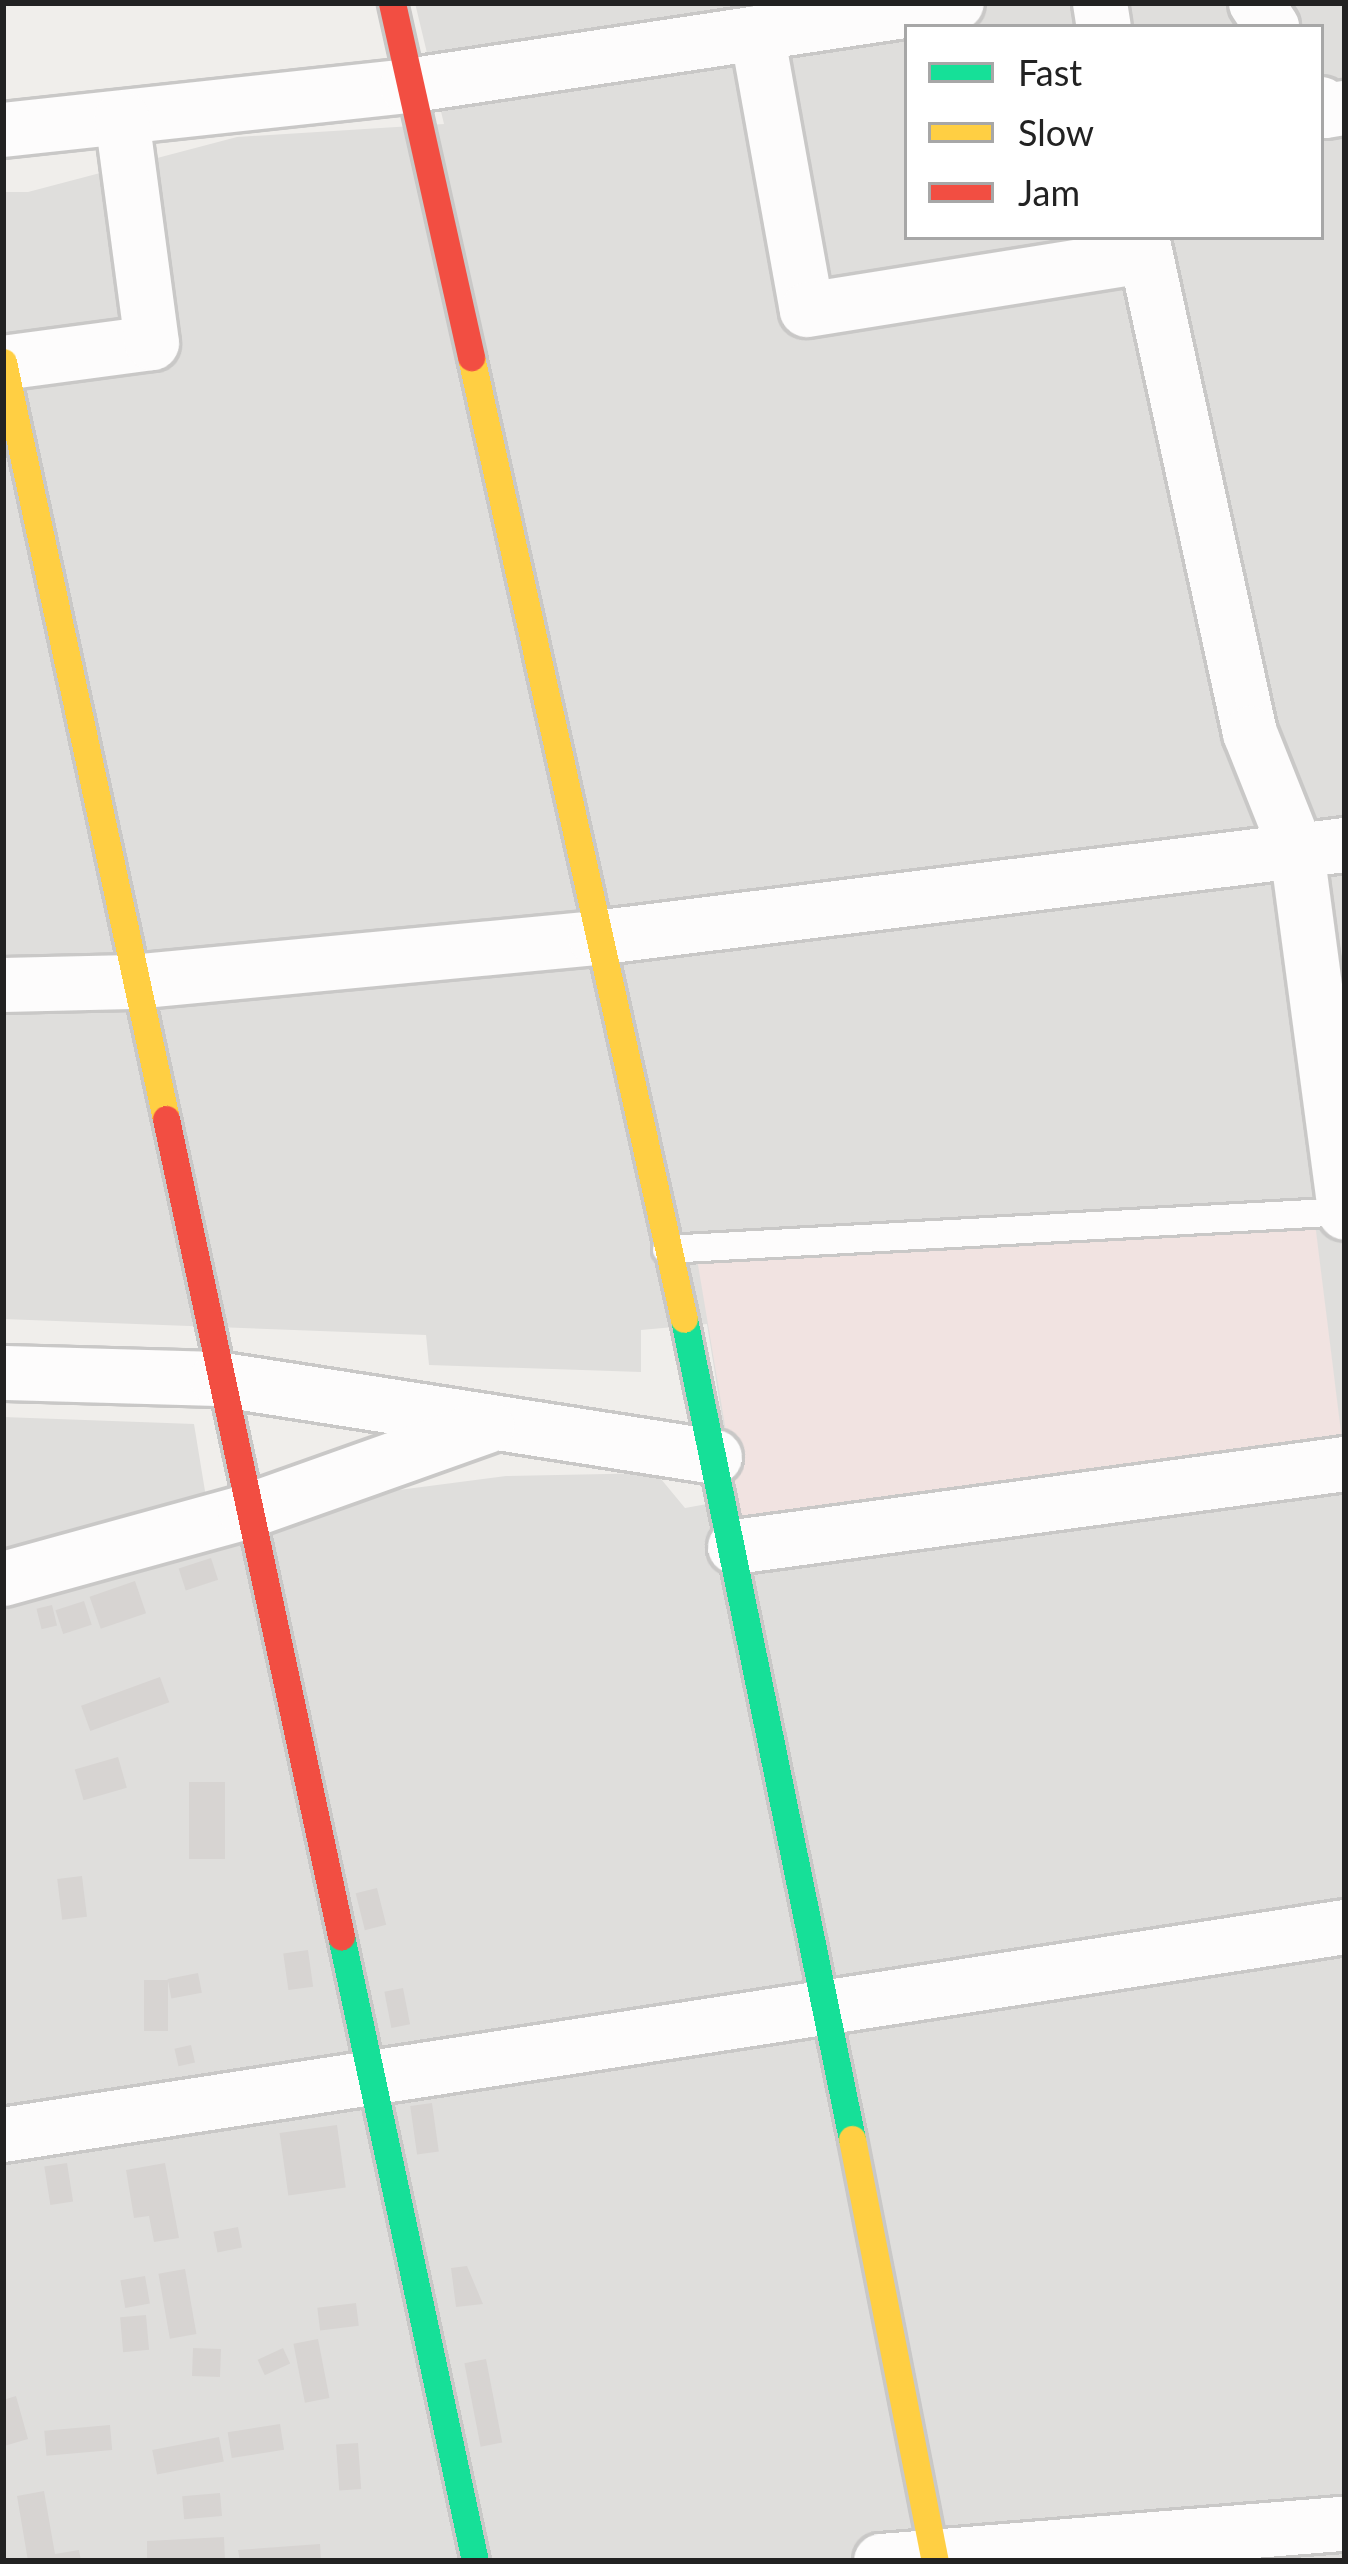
<!DOCTYPE html>
<style>
body{margin:0}
#map{position:relative;width:1348px;height:2564px;overflow:hidden;background:#f0eeeb;font-family:Lato,sans-serif}
div>[style]{position:absolute}
.residential>*{inset:0;background:#dfdedc}
.commercial>*{inset:0;background:#f1e3e1}
.building>*{inset:0;background:#d7d4d2;transform-origin:0 0}
.roads{filter:drop-shadow(3px 0 #c9c8c7) drop-shadow(-3px 0 #c9c8c7) drop-shadow(0 3px #c9c8c7) drop-shadow(0 -3px #c9c8c7)}
.lane>*{height:27px;margin:-13.5px;padding:0 13.5px;transform-origin:13.5px;border-radius:13.5px;background:#fdfcfc}
.street>*{height:54px;margin:-27px;padding:0 27px;transform-origin:27px;border-radius:27px;background:#fdfcfc}
.fast>*{height:27px;margin:-13.5px;padding:0 13.5px;transform-origin:13.5px;border-radius:13.5px;background:#16e098}
.slow>*{height:27px;margin:-13.5px;padding:0 13.5px;transform-origin:13.5px;border-radius:13.5px;background:#ffcf43}
.jam>*{height:27px;margin:-13.5px;padding:0 13.5px;transform-origin:13.5px;border-radius:13.5px;background:#f24e42}
span{translate:-50% -50%;white-space:nowrap;text-align:center;line-height:1.15;-webkit-text-stroke:10px #fff;paint-order:stroke}
.frame{position:absolute;inset:0;border:6px solid #222;pointer-events:none}
.legend{position:absolute;left:904px;top:24px;width:420px;height:216px;box-sizing:border-box;background:#fff;border:3px solid #a7a7a7;margin:0;padding:15px 21px;list-style:none;font-size:36px;color:#222}
.legend li{display:flex;align-items:center;gap:24px;height:60px}
.legend b{width:60px;border:3px solid #a7a7a7}
</style>
<div id="map">
<div class="residential">
<div style="clip-path:polygon(evenodd,415px 3px,1345px 3px,1345px 2561px,3px 2561px,3px 1417px,194px 1424px,215px 1552px,368px 1494px,506px 1476px,656px 1473px,685px 1508px,735px 1499px,707px 1324px,641px 1330px,641px 1372px,429px 1365px,426px 1335px,3px 1319px,3px 192px,28px 192px,237px 137px,444px 124px,415px 3px,907px 27px,1321px 27px,1321px 237px,907px 237px,907px 27px)"></div>
</div>
<div class="commercial">
<div style="clip-path:polygon(1312px 1199px,1344px 1456px,743px 1533px,693px 1235px)"></div>
</div>
<div class="building">
<div style="left:211px;top:1558px;width:23px;height:34px;rotate:72deg"></div>
<div style="left:135px;top:1581px;width:34px;height:48px;rotate:71deg"></div>
<div style="left:84px;top:1601px;width:25px;height:30px;rotate:72deg"></div>
<div style="left:52px;top:1605px;width:21px;height:16px;rotate:76deg"></div>
<div style="left:160px;top:1677px;width:27px;height:84px;rotate:70deg"></div>
<div style="left:118px;top:1757px;width:32px;height:45px;rotate:74deg"></div>
<div style="left:189px;top:1782px;width:36px;height:77px"></div>
<div style="left:82px;top:1876px;width:41px;height:25px;rotate:83deg"></div>
<div style="left:377px;top:1888px;width:38px;height:22px;rotate:76deg"></div>
<div style="left:308px;top:1950px;width:37px;height:25px;rotate:82deg"></div>
<div style="left:198px;top:1973px;width:20px;height:31px;rotate:79deg"></div>
<div style="left:144px;top:1980px;width:24px;height:51px"></div>
<div style="left:403px;top:1988px;width:37px;height:19px;rotate:79deg"></div>
<div style="left:191px;top:2045px;width:18px;height:17px;rotate:77deg"></div>
<div style="left:432px;top:2103px;width:49px;height:22px;rotate:82deg"></div>
<div style="left:337px;top:2125px;width:63px;height:58px;rotate:82deg"></div>
<div style="left:67px;top:2163px;width:39px;height:23px;rotate:81deg"></div>
<div style="clip-path:polygon(165px 2163px,179px 2238px,154px 2242px,149px 2216px,134px 2218px,126px 2170px)"></div>
<div style="left:238px;top:2227px;width:21px;height:25px;rotate:79deg"></div>
<div style="clip-path:polygon(467px 2266px,483px 2304px,456px 2307px,451px 2268px)"></div>
<div style="left:185px;top:2269px;width:66px;height:27px;rotate:80deg"></div>
<div style="left:145px;top:2276px;width:28px;height:25px;rotate:80deg"></div>
<div style="left:356px;top:2303px;width:23px;height:39px;rotate:83deg"></div>
<div style="left:146px;top:2315px;width:35px;height:26px;rotate:85deg"></div>
<div style="left:318px;top:2339px;width:60px;height:25px;rotate:79deg"></div>
<div style="left:193px;top:2348px;width:28px;height:28px;rotate:2deg"></div>
<div style="left:283px;top:2348px;width:17px;height:28px;rotate:65deg"></div>
<div style="left:486px;top:2359px;width:85px;height:22px;rotate:79deg"></div>
<div style="clip-path:polygon(16px 2396px,28px 2439px,4px 2446px,3px 2400px)"></div>
<div style="left:280px;top:2424px;width:26px;height:53px;rotate:81deg"></div>
<div style="left:110px;top:2425px;width:25px;height:66px;rotate:85deg"></div>
<div style="left:219px;top:2437px;width:25px;height:68px;rotate:79deg"></div>
<div style="left:358px;top:2443px;width:46px;height:22px;rotate:86deg"></div>
<div style="clip-path:polygon(44px 2491px,55px 2554px,79px 2550px,81px 2561px,28px 2561px,17px 2496px)"></div>
<div style="left:220px;top:2493px;width:23px;height:38px;rotate:85deg"></div>
<div style="clip-path:polygon(224px 2537px,225px 2561px,147px 2561px,147px 2541px)"></div>
<div style="clip-path:polygon(320px 2544px,321px 2561px,240px 2561px,238px 2550px)"></div>
</div>
<div class="roads">
<div class="lane">
<div style="left:666px;top:1249px;width:680px;rotate:-3.2deg"></div>
</div>
<div class="street">
<div style="left:1100px;top:3px;width:24px;rotate:81deg"></div>
<div style="left:1256px;top:3px;width:29px;rotate:56deg"></div>
<div style="left:757px;top:33px;width:281px;rotate:79.8deg"></div>
<div style="left:807px;top:310px;width:342px;rotate:-9.1deg"></div>
<div style="left:1321px;top:104px;width:8px;rotate:60deg"></div>
<div style="left:1325px;top:111px;width:20px;rotate:-9deg"></div>
<div style="left:3px;top:130px;width:406px;rotate:-6.2deg"></div>
<div style="left:407px;top:86px;width:556px;rotate:-8.58deg"></div>
<div style="left:1142px;top:237px;width:508px;rotate:77.72deg"></div>
<div style="left:1250px;top:733px;width:127px;rotate:68.3deg"></div>
<div style="left:1297px;top:851px;width:365px;rotate:82.4deg"></div>
<div style="left:3px;top:363px;width:150px;rotate:-7.6deg"></div>
<div style="left:152px;top:343px;width:227px;rotate:-97.6deg"></div>
<div style="left:3px;top:985px;width:129px;rotate:-1.3deg"></div>
<div style="left:132px;top:982px;width:465px;rotate:-5.4deg"></div>
<div style="left:595px;top:938px;width:756px;rotate:-7.07deg"></div>
<div style="left:3px;top:1373px;width:214px;rotate:1.6deg"></div>
<div style="left:217px;top:1379px;width:504px;rotate:8.9deg"></div>
<div style="left:735px;top:1547px;width:616px;rotate:-7.75deg"></div>
<div style="left:3px;top:1579px;width:252px;rotate:-15.4deg"></div>
<div style="left:246px;top:1512px;width:256px;rotate:-19.6deg"></div>
<div style="left:3px;top:2135px;width:1358px;rotate:-8.81deg"></div>
<div style="left:881px;top:2561px;width:465px;rotate:-4.6deg"></div>
</div>
<div class="fast">
<div style="left:684px;top:1319px;width:837px;rotate:78.42deg"></div>
<div style="left:341px;top:1936px;width:639px;rotate:77.9deg"></div>
</div>
<div class="slow">
<div style="left:471px;top:357px;width:985px;rotate:77.52deg"></div>
<div style="left:3px;top:362px;width:774px;rotate:77.85deg"></div>
<div style="left:852px;top:2139px;width:430px;rotate:78.9deg"></div>
</div>
<div class="jam">
<div style="left:392px;top:3px;width:363px;rotate:77.4deg"></div>
<div style="left:166px;top:1119px;width:836px;rotate:77.91deg"></div>
</div>
</div>
<div class="frame"></div>
<ul class="legend">
<li><b style="height:15px;background:#16e098"></b>Fast</li>
<li><b style="height:15px;background:#ffcf43"></b>Slow</li>
<li><b style="height:15px;background:#f24e42"></b>Jam</li>
</ul>
</div>
